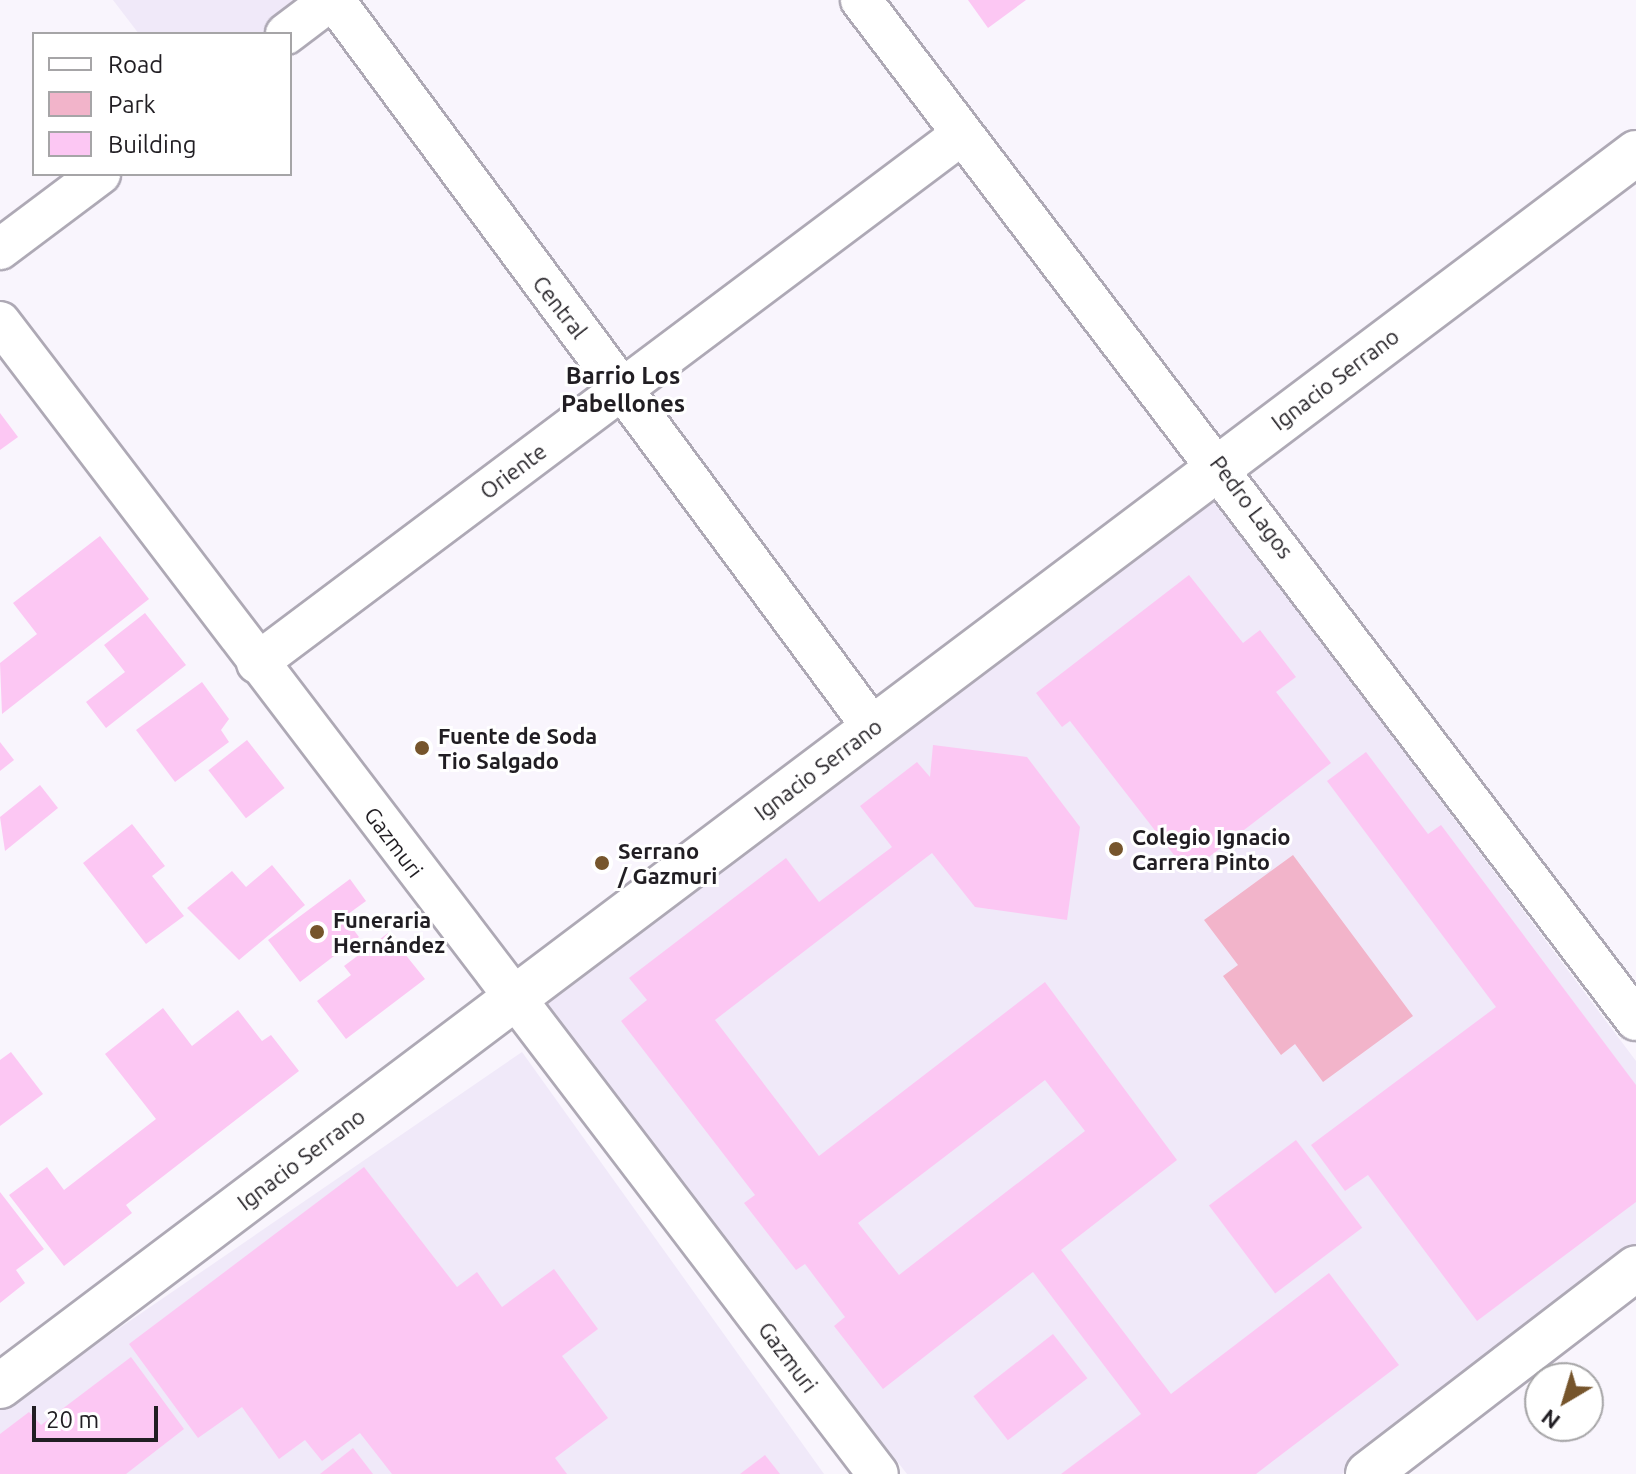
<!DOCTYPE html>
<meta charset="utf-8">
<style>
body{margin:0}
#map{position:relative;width:1636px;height:1474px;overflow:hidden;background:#f9f5fd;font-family:Ubuntu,sans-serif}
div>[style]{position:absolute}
.built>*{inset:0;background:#f0e9f9}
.green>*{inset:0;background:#f2b4ca}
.building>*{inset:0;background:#fcc7f3;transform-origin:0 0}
.roads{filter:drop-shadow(2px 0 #aea9b5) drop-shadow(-2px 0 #aea9b5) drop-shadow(0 2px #aea9b5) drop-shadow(0 -2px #aea9b5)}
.minor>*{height:40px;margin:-20px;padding:0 20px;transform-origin:20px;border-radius:20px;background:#fff}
.major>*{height:44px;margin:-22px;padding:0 22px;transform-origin:22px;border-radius:22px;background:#fff}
.dots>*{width:22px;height:22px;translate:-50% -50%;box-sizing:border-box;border:4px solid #fff;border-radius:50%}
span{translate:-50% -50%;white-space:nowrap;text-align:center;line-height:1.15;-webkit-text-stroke:6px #fff;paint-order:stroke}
.street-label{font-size:22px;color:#211e23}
.poi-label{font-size:22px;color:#211e23;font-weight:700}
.left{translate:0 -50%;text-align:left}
.neighbourhood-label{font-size:24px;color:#211e23;font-weight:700}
.legend{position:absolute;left:32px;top:32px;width:260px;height:144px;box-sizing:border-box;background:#fff;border:2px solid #a6a5a7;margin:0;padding:10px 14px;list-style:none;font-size:24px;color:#211e23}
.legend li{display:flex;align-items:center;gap:16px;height:40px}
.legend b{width:40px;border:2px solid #a6a5a7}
.north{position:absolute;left:1524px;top:1362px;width:80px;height:80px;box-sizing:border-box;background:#fff;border:2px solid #a6a5a7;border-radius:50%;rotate:218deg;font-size:22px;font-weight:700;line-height:32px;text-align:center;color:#211e23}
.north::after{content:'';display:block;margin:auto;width:28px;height:36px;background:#76552c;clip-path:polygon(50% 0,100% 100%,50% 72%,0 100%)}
.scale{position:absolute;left:32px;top:1406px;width:126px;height:36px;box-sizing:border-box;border:4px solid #211e23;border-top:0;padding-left:10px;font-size:24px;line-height:28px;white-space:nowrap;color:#211e23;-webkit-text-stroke:6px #fff;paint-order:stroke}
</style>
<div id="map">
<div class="built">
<div style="clip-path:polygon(113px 0,307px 0,262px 34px,139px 34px)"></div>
<div style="clip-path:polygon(1213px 498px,1636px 1061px,1636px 1257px,1342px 1474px,907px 1474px,544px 1007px)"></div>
<div style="clip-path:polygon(522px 1052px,824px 1474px,0 1474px,0 1410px)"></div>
</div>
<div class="green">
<div style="clip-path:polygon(1293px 855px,1413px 1016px,1323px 1082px,1295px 1044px,1281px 1055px,1223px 976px,1238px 965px,1204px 920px)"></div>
</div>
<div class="building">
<div style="clip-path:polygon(968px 0,1026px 0,988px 28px)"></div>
<div style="clip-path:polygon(0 413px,18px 437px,0 450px)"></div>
<div style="clip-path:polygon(100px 536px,149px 599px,2px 714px,0 663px,37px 634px,13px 603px)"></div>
<div style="clip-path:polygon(1189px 575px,1243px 643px,1260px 630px,1296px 677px,1276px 692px,1331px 763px,1188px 873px,1070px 721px,1062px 727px,1036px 693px)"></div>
<div style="clip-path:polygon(145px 613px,186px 665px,106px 728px,86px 702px,125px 672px,104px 645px)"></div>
<div style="clip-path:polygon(202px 682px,229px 719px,221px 730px,229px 742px,175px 782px,136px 730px)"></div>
<div style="left:247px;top:740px;width:61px;height:49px;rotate:52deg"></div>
<div style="clip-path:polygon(0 742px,14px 760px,0 771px)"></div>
<div style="clip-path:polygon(evenodd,933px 745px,1027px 757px,1080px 827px,1067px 920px,975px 907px,932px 853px,715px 1020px,819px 1156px,1045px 982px,1177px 1160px,1061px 1250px,1171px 1394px,1329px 1273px,1399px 1365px,1256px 1474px,1061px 1474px,1141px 1414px,1033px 1272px,883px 1389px,834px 1326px,845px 1317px,805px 1264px,796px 1270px,744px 1203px,755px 1195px,621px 1021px,647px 1000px,629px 978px,786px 858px,819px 902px,892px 847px,860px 806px,917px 762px,930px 777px,933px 745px,1045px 1080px,1085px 1131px,899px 1275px,858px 1223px,1045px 1080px)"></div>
<div style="clip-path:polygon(1366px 752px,1428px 834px,1441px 825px,1636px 1085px,1636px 1202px,1477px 1321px,1368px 1175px,1345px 1191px,1311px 1145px,1496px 1007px,1327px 781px)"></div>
<div style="clip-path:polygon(40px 785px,58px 808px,5px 851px,0 817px)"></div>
<div style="clip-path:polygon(132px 824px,165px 866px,152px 876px,184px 916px,146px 944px,83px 863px)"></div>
<div style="clip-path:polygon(272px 865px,305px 905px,239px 960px,187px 908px,232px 871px,246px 887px)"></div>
<div style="clip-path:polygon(350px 879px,366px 901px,344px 917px,359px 937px,300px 982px,268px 940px)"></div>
<div style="clip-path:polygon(388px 933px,425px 979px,346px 1039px,317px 1001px,351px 975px,344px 966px)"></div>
<div style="clip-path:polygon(163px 1008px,192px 1046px,238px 1010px,262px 1041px,271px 1035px,299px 1071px,126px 1205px,132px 1213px,64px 1266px,9px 1195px,47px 1167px,64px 1190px,156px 1119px,105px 1054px)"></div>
<div style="clip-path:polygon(11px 1052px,43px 1094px,0 1126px,0 1060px)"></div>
<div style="left:1296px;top:1140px;width:110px;height:109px;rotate:53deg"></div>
<div style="clip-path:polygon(364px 1167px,457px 1287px,477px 1272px,502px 1307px,554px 1269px,598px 1329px,562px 1356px,608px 1418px,555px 1458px,567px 1474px,392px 1474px,360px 1433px,322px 1461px,305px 1440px,279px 1459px,242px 1407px,198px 1438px,129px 1344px)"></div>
<div style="clip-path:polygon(0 1192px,44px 1249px,16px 1270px,25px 1283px,0 1303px)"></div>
<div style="left:1053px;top:1334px;width:56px;height:101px;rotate:52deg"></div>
<div style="clip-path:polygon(131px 1357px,184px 1429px,126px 1474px,0 1474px,0 1434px,29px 1412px,41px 1425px)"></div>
<div style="clip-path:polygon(353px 1448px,373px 1474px,320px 1474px)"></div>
<div style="clip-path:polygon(765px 1455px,780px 1474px,740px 1474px)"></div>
</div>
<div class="roads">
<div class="minor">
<div style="left:334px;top:0;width:906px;rotate:53.48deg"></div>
<div style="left:861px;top:0;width:1281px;rotate:52.77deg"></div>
<div style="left:286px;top:34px;width:56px;rotate:-37.1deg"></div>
<div style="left:0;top:249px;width:125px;rotate:-36.9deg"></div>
<div style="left:0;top:322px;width:1448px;rotate:52.69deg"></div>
<div style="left:257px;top:663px;width:880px;rotate:-36.87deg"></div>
</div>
<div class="major">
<div style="left:0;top:1386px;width:2049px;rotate:-37deg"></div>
<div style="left:1368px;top:1474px;width:338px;rotate:-37.5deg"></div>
</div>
</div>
<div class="dots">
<div style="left:422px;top:748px;background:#76552c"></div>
<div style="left:1116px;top:849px;background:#76552c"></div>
<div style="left:602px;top:863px;background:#76552c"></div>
<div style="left:317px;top:932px;background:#76552c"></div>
</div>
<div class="street-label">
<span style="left:560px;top:307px;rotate:52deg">Central</span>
<span style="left:1335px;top:379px;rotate:-37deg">Ignacio Serrano</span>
<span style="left:513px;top:471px;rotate:-37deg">Oriente</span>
<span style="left:1252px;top:507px;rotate:53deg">Pedro Lagos</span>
<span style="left:818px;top:769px;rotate:-37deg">Ignacio Serrano</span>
<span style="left:394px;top:842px;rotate:53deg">Gazmuri</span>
<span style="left:301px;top:1159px;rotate:-37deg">Ignacio Serrano</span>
<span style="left:788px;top:1357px;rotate:53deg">Gazmuri</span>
</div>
<div class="poi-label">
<span class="left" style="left:438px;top:748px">Fuente de Soda<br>Tio Salgado</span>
<span class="left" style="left:1132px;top:849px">Colegio Ignacio<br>Carrera Pinto</span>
<span class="left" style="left:618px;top:863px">Serrano<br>/ Gazmuri</span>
<span class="left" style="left:333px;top:932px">Funeraria<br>Hernández</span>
</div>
<div class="neighbourhood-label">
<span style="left:623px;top:390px">Barrio Los<br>Pabellones</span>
</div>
<ul class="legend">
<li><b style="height:10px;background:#fff"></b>Road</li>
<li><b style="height:22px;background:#f2b4ca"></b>Park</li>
<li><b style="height:22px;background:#fcc7f3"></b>Building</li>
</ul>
<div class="north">N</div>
<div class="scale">20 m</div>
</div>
